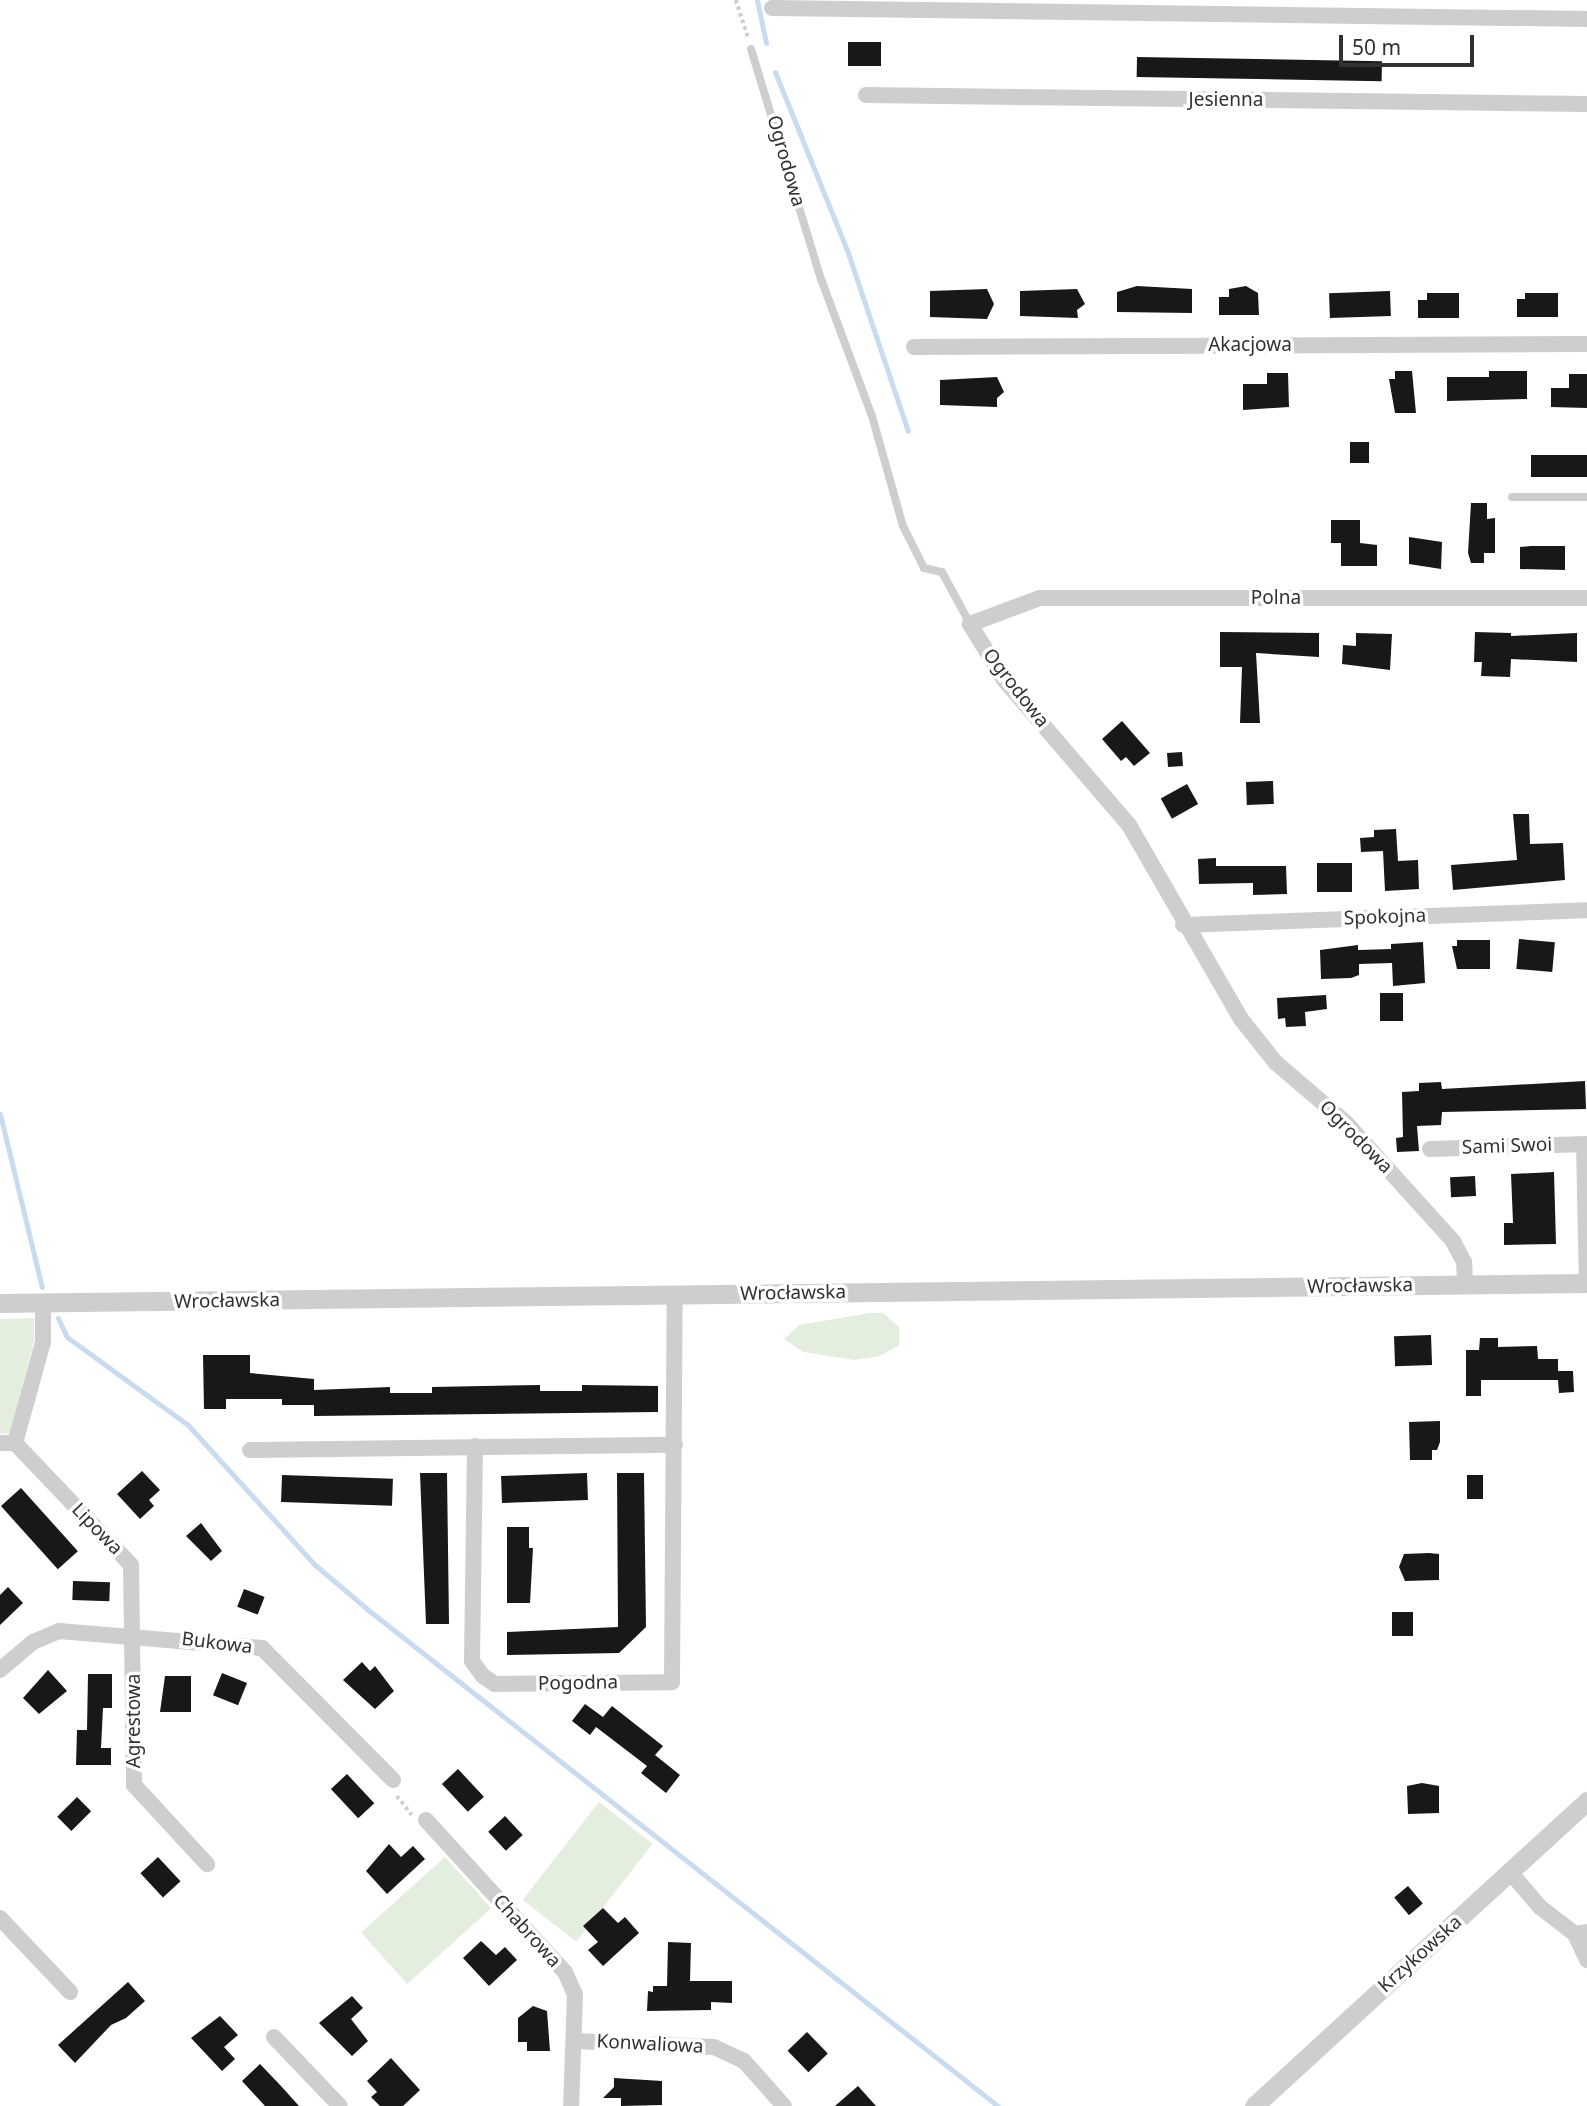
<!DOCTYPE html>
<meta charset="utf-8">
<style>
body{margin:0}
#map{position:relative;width:1587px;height:2106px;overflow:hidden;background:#fff;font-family:"Noto Sans",sans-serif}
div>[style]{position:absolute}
.green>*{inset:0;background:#e4eede;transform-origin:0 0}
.stream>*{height:5px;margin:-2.5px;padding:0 2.5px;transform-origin:2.5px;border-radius:2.5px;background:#c9dbef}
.building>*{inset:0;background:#181818;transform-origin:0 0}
.path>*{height:3.5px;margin-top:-1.75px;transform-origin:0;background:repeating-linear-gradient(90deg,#cecece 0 3.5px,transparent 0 7px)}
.service>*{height:8px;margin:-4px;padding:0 4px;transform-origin:4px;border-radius:4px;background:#cecece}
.minor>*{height:16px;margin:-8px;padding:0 8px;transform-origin:8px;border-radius:8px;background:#cecece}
.tertiary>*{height:19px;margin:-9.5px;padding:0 9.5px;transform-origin:9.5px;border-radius:9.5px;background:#cecece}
span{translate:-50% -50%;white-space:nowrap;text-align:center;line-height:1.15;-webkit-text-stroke:7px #fff;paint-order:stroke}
.street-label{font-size:19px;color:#313131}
.scale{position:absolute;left:1339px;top:35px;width:135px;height:32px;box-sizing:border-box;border:4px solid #313131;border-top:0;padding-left:9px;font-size:21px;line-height:24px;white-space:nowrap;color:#313131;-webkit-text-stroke:5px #fff;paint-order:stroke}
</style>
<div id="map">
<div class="green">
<div style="clip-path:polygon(870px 1313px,883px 1313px,899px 1327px,899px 1345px,880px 1356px,855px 1360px,803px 1352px,784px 1339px,799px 1325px)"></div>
<div style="clip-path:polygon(34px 1318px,34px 1341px,10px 1433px,0 1434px,0 1319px)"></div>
<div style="left:599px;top:1802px;width:68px;height:124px;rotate:38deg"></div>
<div style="left:445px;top:1857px;width:69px;height:113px;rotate:48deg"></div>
</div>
<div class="stream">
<div style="left:757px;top:0;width:44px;rotate:78.2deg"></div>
<div style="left:775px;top:72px;width:192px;rotate:68deg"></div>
<div style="left:847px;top:250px;width:191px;rotate:71.4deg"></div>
<div style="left:0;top:1114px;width:178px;rotate:76.4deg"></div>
<div style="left:58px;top:1318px;width:21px;rotate:65deg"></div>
<div style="left:67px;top:1337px;width:150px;rotate:36deg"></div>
<div style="left:188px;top:1425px;width:188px;rotate:47.8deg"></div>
<div style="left:314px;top:1564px;width:70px;rotate:40.3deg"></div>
<div style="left:367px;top:1609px;width:803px;rotate:38.23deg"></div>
</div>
<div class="building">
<div style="left:848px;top:42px;width:33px;height:24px"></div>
<div style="left:1137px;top:57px;width:245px;height:20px;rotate:1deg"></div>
<div style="clip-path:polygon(1137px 286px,1192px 289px,1192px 313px,1117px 312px,1117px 292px)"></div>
<div style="clip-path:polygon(1246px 286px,1258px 293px,1259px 315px,1219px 315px,1219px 297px,1229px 297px,1229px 289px)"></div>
<div style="clip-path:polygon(987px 289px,994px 304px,987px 319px,930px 317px,930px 291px)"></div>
<div style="clip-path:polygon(1077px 289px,1085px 304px,1077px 310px,1078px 318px,1020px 316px,1020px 291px)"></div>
<div style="left:1390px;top:291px;width:25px;height:61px;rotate:88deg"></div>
<div style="clip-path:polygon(1427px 293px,1459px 293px,1459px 318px,1418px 318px,1418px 300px,1427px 300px)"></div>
<div style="clip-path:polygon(1525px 293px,1558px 293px,1558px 317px,1517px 317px,1517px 299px,1525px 299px)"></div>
<div style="clip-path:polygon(1395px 371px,1412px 371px,1416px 413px,1395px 413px,1389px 379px,1395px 379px)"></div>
<div style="clip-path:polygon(1489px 371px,1527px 371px,1527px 399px,1447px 401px,1447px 377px,1489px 377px)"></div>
<div style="clip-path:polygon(1267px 373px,1288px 373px,1289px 407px,1243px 410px,1243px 384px,1267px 384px)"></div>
<div style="clip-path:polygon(1569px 374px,1587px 374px,1587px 408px,1551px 407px,1551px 388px,1569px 388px)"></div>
<div style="clip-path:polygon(997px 377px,1004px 392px,997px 398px,997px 407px,940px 405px,940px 380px)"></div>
<div style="left:1350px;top:442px;width:19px;height:21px"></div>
<div style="left:1531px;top:455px;width:56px;height:22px"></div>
<div style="clip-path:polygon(1471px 503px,1487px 503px,1487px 519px,1495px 518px,1495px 553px,1484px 553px,1484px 563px,1471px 563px,1468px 553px)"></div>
<div style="clip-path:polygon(1331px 520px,1360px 520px,1360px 543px,1377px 545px,1377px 566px,1341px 566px,1341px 543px,1331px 543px)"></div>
<div style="clip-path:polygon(1409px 537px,1442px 542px,1441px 569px,1409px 564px)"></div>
<div style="clip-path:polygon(1531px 546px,1565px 546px,1565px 570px,1520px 569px,1520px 547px)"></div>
<div style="clip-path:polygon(1220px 632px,1319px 633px,1319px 657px,1256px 653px,1260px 723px,1240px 723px,1242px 667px,1220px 667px)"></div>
<div style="clip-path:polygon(1475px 632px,1511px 633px,1511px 636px,1577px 633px,1577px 662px,1511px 659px,1510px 677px,1481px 676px,1482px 662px,1474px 662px)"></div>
<div style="clip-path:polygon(1356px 633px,1392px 634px,1390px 670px,1342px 664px,1343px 645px,1356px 646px)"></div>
<div style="clip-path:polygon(1122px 721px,1150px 753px,1134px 766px,1126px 757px,1121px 761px,1102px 739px)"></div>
<div style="left:1182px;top:752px;width:14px;height:15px;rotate:86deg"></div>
<div style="left:1273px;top:781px;width:23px;height:27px;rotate:88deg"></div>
<div style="left:1187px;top:784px;width:23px;height:30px;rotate:61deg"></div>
<div style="clip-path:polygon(1513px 814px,1529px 814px,1530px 844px,1563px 843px,1565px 880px,1453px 890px,1451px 865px,1517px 860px)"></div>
<div style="clip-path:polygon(1396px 829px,1398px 861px,1418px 860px,1419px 889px,1385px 891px,1383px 851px,1361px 852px,1360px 838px,1374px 837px,1374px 830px)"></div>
<div style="clip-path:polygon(1216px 858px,1216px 866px,1286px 866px,1287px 894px,1253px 895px,1253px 883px,1199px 884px,1198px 859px)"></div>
<div style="left:1317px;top:863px;width:35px;height:29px"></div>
<div style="left:1519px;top:939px;width:36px;height:30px;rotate:5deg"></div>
<div style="clip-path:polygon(1457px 940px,1490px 940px,1490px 969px,1457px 969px,1452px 946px,1457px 946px)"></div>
<div style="clip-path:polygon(1423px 942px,1425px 983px,1393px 986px,1392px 963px,1359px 964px,1359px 975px,1351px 978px,1321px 979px,1320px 950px,1358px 945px,1358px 950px,1391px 949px,1391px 944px)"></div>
<div style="left:1380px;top:993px;width:23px;height:28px"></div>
<div style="clip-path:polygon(1326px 995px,1327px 1009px,1305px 1012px,1306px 1026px,1286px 1027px,1285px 1018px,1278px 1019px,1277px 998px)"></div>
<div style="clip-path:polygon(1585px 1081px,1586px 1109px,1442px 1112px,1441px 1125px,1417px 1126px,1419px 1151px,1397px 1152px,1396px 1138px,1403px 1137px,1402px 1092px,1419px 1091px,1419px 1083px,1441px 1082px,1442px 1089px)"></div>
<div style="clip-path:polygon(1554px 1172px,1556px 1244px,1504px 1245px,1504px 1223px,1513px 1223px,1511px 1174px)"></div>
<div style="left:1475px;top:1176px;width:20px;height:25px;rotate:87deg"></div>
<div style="left:1431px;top:1335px;width:30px;height:37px;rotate:88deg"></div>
<div style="clip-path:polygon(1480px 1338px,1498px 1338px,1498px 1347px,1537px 1346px,1538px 1359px,1558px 1359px,1558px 1371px,1573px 1371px,1574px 1392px,1559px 1393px,1558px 1380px,1481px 1380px,1481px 1396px,1466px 1396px,1466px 1350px,1479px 1350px)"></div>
<div style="clip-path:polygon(203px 1355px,250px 1355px,250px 1373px,314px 1379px,314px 1390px,390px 1387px,390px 1393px,432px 1393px,432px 1387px,540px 1385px,540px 1391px,582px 1391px,582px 1385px,658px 1386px,658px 1412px,314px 1416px,314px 1405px,282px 1405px,282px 1399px,226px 1399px,226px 1409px,204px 1409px)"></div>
<div style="clip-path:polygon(1440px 1421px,1440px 1442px,1437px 1450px,1432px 1450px,1432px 1460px,1410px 1460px,1409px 1422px)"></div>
<div style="clip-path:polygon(142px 1471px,160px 1490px,149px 1500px,154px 1506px,140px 1519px,117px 1494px)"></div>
<div style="clip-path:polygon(420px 1473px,447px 1473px,449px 1624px,426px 1624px)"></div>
<div style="left:587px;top:1473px;width:27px;height:86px;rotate:88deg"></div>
<div style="clip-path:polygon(617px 1473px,644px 1473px,646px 1627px,619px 1653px,507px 1655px,507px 1632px,618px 1627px)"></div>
<div style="left:282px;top:1475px;width:111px;height:27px;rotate:2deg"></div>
<div style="left:1467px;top:1475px;width:16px;height:24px"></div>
<div style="left:21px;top:1488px;width:85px;height:27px;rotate:48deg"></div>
<div style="clip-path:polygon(201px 1523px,222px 1551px,211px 1561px,186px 1536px)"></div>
<div style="clip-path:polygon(507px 1527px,529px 1527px,529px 1548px,533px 1548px,530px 1603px,507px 1603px)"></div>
<div style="clip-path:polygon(1429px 1553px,1439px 1554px,1439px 1580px,1405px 1581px,1399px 1567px,1404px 1554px)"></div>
<div style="left:73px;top:1581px;width:37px;height:19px;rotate:2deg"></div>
<div style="clip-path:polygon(8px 1587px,23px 1603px,0 1625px,0 1595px)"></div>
<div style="left:244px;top:1589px;width:22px;height:19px;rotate:21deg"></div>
<div style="left:1392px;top:1612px;width:21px;height:24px"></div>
<div style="clip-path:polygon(362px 1662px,370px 1671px,375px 1666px,394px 1691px,375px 1709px,343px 1680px)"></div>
<div style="clip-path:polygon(48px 1670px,67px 1691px,39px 1714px,23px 1698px)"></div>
<div style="left:222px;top:1673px;width:27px;height:24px;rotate:22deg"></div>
<div style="clip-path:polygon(88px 1674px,112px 1674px,112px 1708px,103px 1708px,101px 1748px,111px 1748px,111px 1765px,76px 1765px,77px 1730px,87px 1730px)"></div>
<div style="clip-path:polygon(165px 1676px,191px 1676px,191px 1712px,160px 1712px)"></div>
<div style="clip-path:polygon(585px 1704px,603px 1717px,612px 1706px,663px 1746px,655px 1755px,680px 1775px,666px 1793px,641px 1773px,647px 1766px,596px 1727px,590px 1735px,572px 1721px)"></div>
<div style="left:458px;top:1769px;width:38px;height:22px;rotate:47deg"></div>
<div style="left:347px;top:1774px;width:40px;height:22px;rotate:47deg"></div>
<div style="clip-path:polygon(1422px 1783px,1439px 1786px,1439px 1813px,1408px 1814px,1407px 1786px)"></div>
<div style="left:77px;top:1797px;width:20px;height:28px;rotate:45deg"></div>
<div style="left:505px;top:1816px;width:26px;height:23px;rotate:47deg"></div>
<div style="clip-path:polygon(389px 1844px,401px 1857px,413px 1846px,425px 1859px,387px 1894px,366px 1871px)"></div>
<div style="left:158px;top:1857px;width:33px;height:24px;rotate:47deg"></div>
<div style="left:1408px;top:1886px;width:23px;height:18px;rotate:50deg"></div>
<div style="clip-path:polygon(603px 1908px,618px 1923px,625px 1917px,639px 1933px,603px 1966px,588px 1950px,598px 1942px,583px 1926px)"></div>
<div style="clip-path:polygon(481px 1941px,496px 1955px,505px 1947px,517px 1960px,489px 1986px,463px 1958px)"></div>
<div style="clip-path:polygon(668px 1942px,691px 1943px,690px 1981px,732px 1981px,732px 2003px,711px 2002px,711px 2010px,647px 2011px,648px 1991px,653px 1992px,653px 1986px,667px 1986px)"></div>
<div style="clip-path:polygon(128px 1982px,145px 2001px,126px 2018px,111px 2025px,75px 2063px,58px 2045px)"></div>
<div style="clip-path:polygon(352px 1996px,363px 2008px,351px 2019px,368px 2041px,352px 2056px,319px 2023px)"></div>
<div style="clip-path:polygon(533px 2006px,547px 2011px,550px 2051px,527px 2051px,527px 2042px,518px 2042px,518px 2018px)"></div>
<div style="clip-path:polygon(220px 2016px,238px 2035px,224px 2047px,235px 2059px,222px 2071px,191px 2038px)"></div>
<div style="left:807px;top:2032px;width:30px;height:27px;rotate:46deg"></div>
<div style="clip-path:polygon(391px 2058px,420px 2090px,403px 2106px,380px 2106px,371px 2097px,377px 2092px,367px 2081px)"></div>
<div style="clip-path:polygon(260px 2064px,281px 2086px,299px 2106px,265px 2106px,242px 2081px)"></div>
<div style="clip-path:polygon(614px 2078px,662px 2081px,662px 2105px,621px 2106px,621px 2098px,603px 2098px,614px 2087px)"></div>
<div style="clip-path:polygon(858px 2086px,876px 2106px,835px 2106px)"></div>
</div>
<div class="path">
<div style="left:736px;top:0;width:39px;rotate:72deg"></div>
<div style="left:397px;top:1796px;width:24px;rotate:52deg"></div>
</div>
<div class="service">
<div style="left:751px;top:49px;width:240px;rotate:73.1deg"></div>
<div style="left:821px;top:279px;width:146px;rotate:69.6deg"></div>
<div style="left:872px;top:416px;width:114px;rotate:74.3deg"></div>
<div style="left:903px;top:526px;width:47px;rotate:63.4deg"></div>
<div style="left:924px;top:568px;width:18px;rotate:13deg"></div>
<div style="left:942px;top:572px;width:59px;rotate:61.7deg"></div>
<div style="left:1512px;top:497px;width:75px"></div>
</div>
<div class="minor">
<div style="left:772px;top:8px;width:815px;rotate:0.77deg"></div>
<div style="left:866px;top:95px;width:721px;rotate:0.72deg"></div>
<div style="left:914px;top:347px;width:673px;rotate:-0.26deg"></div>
<div style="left:1183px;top:925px;width:404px;rotate:-2.1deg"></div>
<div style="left:1584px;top:1144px;width:138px;rotate:88.8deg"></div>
<div style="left:1430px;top:1149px;width:157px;rotate:-1.8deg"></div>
<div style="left:1465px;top:1285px;width:23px;rotate:-92deg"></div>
<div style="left:1464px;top:1262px;width:24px;rotate:-118deg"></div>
<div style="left:1453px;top:1241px;width:162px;rotate:-132.2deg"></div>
<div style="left:1344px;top:1121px;width:89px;rotate:-139.5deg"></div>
<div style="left:1276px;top:1063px;width:56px;rotate:-128.5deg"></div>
<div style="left:1241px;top:1019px;width:224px;rotate:-120deg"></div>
<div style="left:1129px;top:825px;width:190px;rotate:-130.7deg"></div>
<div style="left:1005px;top:681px;width:67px;rotate:-121.6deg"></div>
<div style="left:970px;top:624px;width:75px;rotate:-20.4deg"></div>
<div style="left:1040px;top:598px;width:547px"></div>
<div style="left:0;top:1443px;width:15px"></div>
<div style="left:15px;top:1443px;width:168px;rotate:46.4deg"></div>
<div style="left:131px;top:1565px;width:220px;rotate:89.2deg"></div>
<div style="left:134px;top:1785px;width:108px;rotate:47.3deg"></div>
<div style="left:15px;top:1443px;width:105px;rotate:-74.5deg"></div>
<div style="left:43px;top:1342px;width:39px;rotate:-90deg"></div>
<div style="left:475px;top:1446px;width:215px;rotate:90.8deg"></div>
<div style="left:472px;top:1661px;width:19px;rotate:54deg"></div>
<div style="left:483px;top:1676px;width:14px;rotate:34deg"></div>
<div style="left:495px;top:1684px;width:177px;rotate:-0.6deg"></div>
<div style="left:672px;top:1682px;width:387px;rotate:-89.6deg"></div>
<div style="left:250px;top:1450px;width:425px;rotate:-0.7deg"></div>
<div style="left:0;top:1670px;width:43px;rotate:-40.3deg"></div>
<div style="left:33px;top:1642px;width:28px;rotate:-23deg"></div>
<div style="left:59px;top:1631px;width:204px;rotate:4.8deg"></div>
<div style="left:262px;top:1648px;width:186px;rotate:45.2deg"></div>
<div style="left:426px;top:1820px;width:206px;rotate:47.6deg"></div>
<div style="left:565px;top:1972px;width:24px;rotate:66deg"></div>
<div style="left:575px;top:1994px;width:112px;rotate:92deg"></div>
<div style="left:1510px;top:1872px;width:46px;rotate:49.4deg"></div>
<div style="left:1540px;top:1907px;width:44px;rotate:37.6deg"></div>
<div style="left:1575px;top:1934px;width:12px;rotate:-9deg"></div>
<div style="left:0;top:1918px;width:102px;rotate:46.6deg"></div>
<div style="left:1575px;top:1934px;width:29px;rotate:65deg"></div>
<div style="left:274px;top:2037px;width:95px;rotate:46.3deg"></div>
<div style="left:575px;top:2041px;width:139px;rotate:2.5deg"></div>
<div style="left:714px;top:2047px;width:33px;rotate:25deg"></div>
<div style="left:744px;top:2061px;width:60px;rotate:48.4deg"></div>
</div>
<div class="tertiary">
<div style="left:0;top:1303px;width:1587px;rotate:-0.72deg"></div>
<div style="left:1254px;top:2106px;width:452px;rotate:-42.5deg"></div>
</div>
<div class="street-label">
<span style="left:1226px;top:100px">Jesienna</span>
<span style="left:786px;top:161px;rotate:74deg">Ogrodowa</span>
<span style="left:1250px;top:345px">Akacjowa</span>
<span style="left:1276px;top:598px">Polna</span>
<span style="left:1016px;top:688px;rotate:52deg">Ogrodowa</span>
<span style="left:1385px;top:917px;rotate:-2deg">Spokojna</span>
<span style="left:1356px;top:1137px;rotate:45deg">Ogrodowa</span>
<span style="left:1507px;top:1146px;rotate:-2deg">Sami Swoi</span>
<span style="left:1360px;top:1286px;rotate:-1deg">Wrocławska</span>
<span style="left:793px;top:1293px;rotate:-1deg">Wrocławska</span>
<span style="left:227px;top:1301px;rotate:-1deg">Wrocławska</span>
<span style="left:97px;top:1529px;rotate:46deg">Lipowa</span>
<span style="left:217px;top:1643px;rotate:7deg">Bukowa</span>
<span style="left:578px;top:1683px;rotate:-1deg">Pogodna</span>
<span style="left:134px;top:1721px;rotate:-90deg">Agrestowa</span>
<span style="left:527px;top:1931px;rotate:48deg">Chabrowa</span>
<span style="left:1420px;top:1954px;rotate:-42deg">Krzykowska</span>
<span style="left:650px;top:2044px;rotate:3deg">Konwaliowa</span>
</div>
<div class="scale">50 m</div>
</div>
